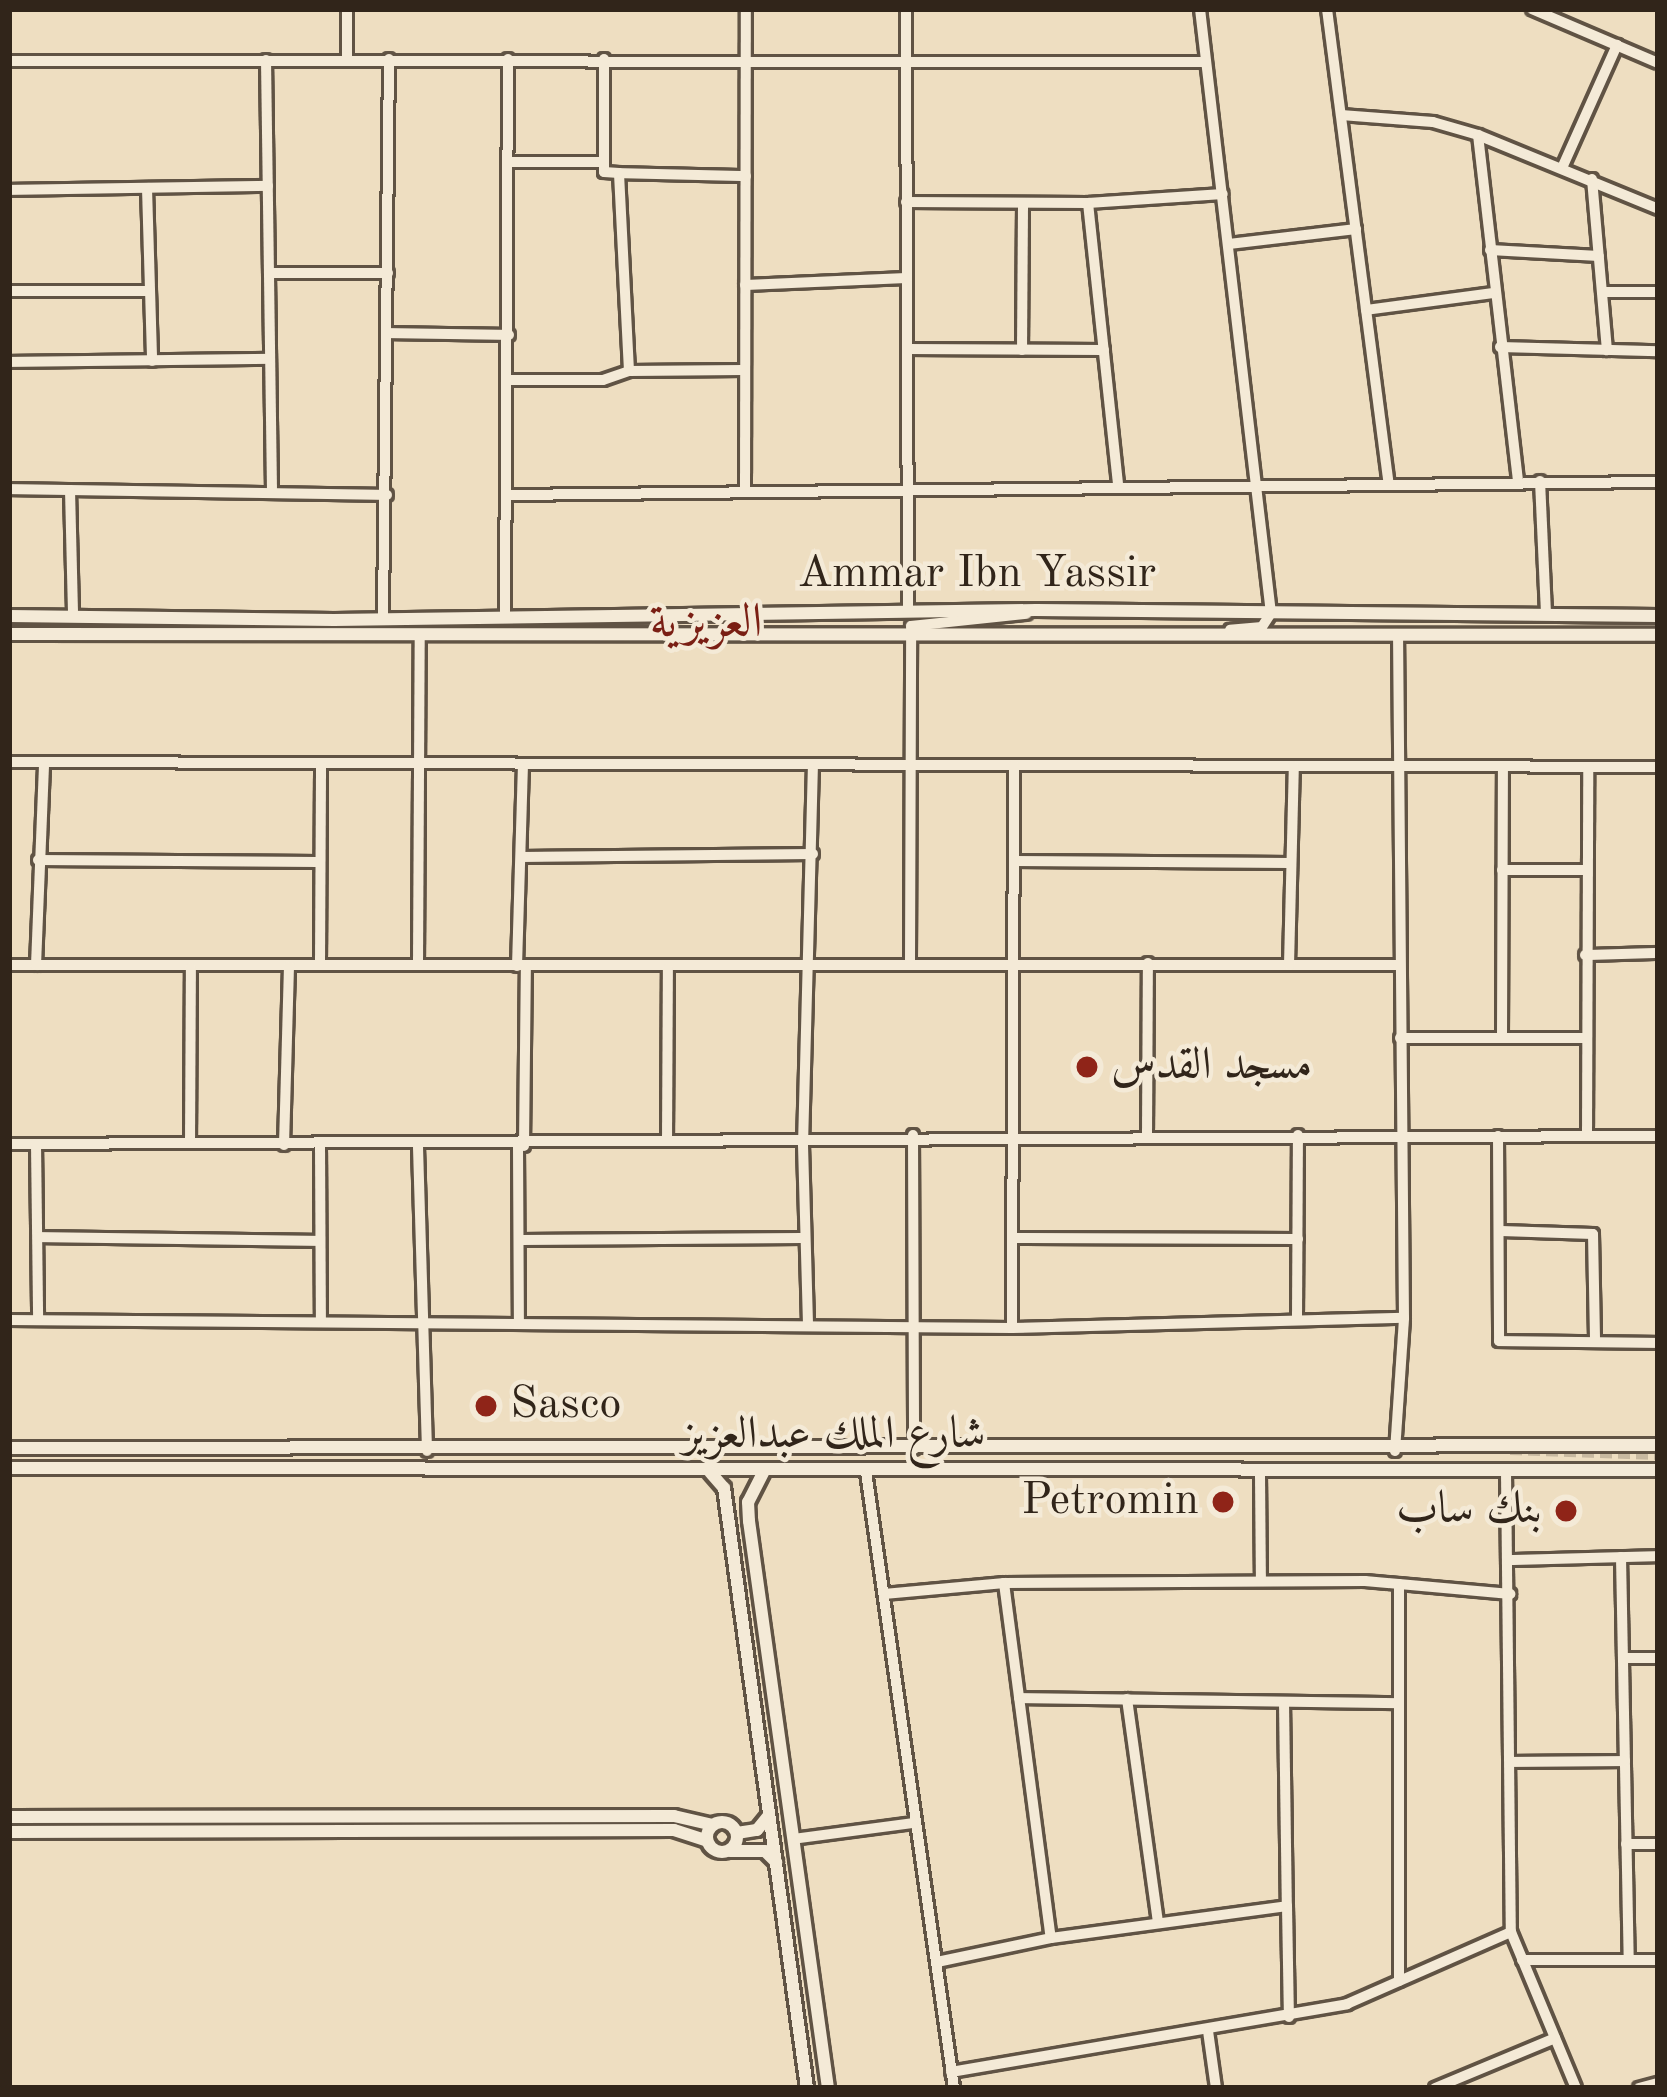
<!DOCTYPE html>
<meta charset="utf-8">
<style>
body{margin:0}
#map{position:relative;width:1667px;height:2097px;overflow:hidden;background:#eedec1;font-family:"Old Standard TT",Amiri,serif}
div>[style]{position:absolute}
.tertiary-tunnel>*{height:12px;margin-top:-6px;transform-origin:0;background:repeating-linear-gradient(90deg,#c8b9a0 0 12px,transparent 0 18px)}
.roads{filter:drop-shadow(3px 0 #605344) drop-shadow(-3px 0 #605344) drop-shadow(0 3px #605344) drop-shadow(0 -3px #605344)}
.minor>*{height:10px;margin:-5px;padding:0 5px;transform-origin:5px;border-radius:5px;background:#f4ead7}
.tertiary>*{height:12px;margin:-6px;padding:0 6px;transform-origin:6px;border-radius:6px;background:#f4ead7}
.tertiary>.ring{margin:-6px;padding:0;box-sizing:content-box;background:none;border:12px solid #f4ead7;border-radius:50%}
.dots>*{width:33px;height:33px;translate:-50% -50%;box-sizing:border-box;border:6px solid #f4ead7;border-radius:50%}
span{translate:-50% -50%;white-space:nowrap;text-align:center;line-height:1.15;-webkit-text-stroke:9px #f4ead7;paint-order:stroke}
.street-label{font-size:45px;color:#31251a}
.poi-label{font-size:45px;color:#31251a}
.left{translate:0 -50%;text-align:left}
.right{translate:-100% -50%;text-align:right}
.neighbourhood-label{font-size:48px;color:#7a1f14}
.frame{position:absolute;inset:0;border:12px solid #31251a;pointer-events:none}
</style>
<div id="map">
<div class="tertiary-tunnel">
<div style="left:1510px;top:1449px;width:148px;rotate:1.9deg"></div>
</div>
<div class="roads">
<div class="minor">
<div style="left:906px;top:9px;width:602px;rotate:89.81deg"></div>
<div style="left:1200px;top:9px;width:608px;rotate:83.3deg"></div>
<div style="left:1271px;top:613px;width:17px;rotate:123deg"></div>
<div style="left:1262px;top:627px;width:32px;rotate:175deg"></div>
<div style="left:1327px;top:9px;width:475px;rotate:82.6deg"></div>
<div style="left:1532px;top:9px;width:137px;rotate:23.2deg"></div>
<div style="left:347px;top:59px;width:50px;rotate:-90deg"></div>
<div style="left:604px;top:59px;width:113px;rotate:90deg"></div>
<div style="left:604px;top:172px;width:15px;rotate:4deg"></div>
<div style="left:266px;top:60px;width:433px;rotate:89.2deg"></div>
<div style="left:9px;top:61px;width:1197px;rotate:0.05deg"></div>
<div style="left:1341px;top:115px;width:92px;rotate:4.4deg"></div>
<div style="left:1433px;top:122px;width:47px;rotate:16.1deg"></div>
<div style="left:1478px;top:135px;width:195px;rotate:22.3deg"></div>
<div style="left:1478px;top:135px;width:348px;rotate:83.4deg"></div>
<div style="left:508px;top:162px;width:96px"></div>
<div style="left:1562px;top:168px;width:135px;rotate:-65.9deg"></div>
<div style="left:1592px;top:179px;width:172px;rotate:85deg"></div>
<div style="left:147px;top:188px;width:173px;rotate:88.3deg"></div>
<div style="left:9px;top:190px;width:259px;rotate:-0.9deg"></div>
<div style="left:906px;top:202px;width:182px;rotate:0.3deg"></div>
<div style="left:1088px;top:203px;width:135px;rotate:-3.8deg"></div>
<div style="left:1088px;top:203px;width:283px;rotate:83.9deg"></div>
<div style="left:1229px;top:244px;width:128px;rotate:-6.7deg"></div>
<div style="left:1490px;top:250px;width:109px;rotate:3.2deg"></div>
<div style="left:269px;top:273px;width:119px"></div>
<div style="left:745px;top:285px;width:162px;rotate:-2.5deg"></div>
<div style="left:9px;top:291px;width:141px"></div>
<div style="left:1602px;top:292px;width:56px"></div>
<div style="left:1366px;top:310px;width:129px;rotate:-7.6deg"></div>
<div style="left:388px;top:333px;width:121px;rotate:0.9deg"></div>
<div style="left:1500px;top:347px;width:158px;rotate:1.5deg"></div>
<div style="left:907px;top:349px;width:197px;rotate:0.3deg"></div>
<div style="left:1022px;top:350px;width:147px;rotate:-89.6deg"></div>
<div style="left:9px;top:362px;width:261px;rotate:-0.7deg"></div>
<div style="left:743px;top:370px;width:114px;rotate:179.5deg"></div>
<div style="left:629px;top:371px;width:198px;rotate:-92.9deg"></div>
<div style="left:619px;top:173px;width:127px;rotate:1.4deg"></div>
<div style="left:509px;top:380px;width:94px"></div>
<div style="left:603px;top:380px;width:28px;rotate:-19deg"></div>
<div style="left:1540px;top:481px;width:134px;rotate:87.4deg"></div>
<div style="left:9px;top:489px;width:378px;rotate:0.9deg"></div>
<div style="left:70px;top:490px;width:125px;rotate:88.6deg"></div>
<div style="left:745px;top:490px;width:481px;rotate:-89.9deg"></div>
<div style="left:510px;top:495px;width:1148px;rotate:-0.65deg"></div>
<div style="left:505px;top:615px;width:556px;rotate:-89.69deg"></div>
<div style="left:383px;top:619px;width:560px;rotate:-89.39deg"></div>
<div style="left:9px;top:762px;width:1649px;rotate:0.17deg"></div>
<div style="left:521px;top:857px;width:292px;rotate:-0.6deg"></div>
<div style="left:38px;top:860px;width:280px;rotate:0.4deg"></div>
<div style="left:1014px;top:861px;width:276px;rotate:0.4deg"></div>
<div style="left:1502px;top:870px;width:84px"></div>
<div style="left:1585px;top:955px;width:73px;rotate:-1.6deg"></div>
<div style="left:910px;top:962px;width:336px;rotate:-89.8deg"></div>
<div style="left:911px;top:626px;width:116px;rotate:-6deg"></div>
<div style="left:320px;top:964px;width:197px;rotate:-89.7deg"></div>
<div style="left:418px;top:964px;width:329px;rotate:-89.7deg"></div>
<div style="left:9px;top:965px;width:1390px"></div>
<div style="left:36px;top:965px;width:203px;rotate:-87.7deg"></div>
<div style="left:1289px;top:965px;width:199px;rotate:-88.6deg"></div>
<div style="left:517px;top:966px;width:201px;rotate:-88.3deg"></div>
<div style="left:1502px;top:1037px;width:270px;rotate:-89.8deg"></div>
<div style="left:1400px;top:1038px;width:184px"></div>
<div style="left:913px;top:1135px;width:314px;rotate:89.8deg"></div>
<div style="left:1147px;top:1135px;width:172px;rotate:-89.7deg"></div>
<div style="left:1498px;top:1136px;width:205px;rotate:89.7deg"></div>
<div style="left:1499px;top:1341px;width:159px;rotate:0.7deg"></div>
<div style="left:1587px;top:1136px;width:369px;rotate:-89.8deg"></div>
<div style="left:667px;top:1141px;width:172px;rotate:-89.7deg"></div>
<div style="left:190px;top:1143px;width:175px;rotate:-89.7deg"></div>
<div style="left:9px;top:1144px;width:1649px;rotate:-0.28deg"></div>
<div style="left:36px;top:1144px;width:174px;rotate:89.3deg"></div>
<div style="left:284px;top:1145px;width:179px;rotate:-88.4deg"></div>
<div style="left:320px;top:1146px;width:174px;rotate:89.7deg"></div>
<div style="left:524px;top:1146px;width:180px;rotate:-89.4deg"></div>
<div style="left:418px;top:1147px;width:304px;rotate:88.3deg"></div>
<div style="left:518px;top:1147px;width:175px;rotate:89.7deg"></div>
<div style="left:1501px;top:1231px;width:92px;rotate:1.9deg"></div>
<div style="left:1593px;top:1234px;width:107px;rotate:88.9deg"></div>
<div style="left:38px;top:1237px;width:282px;rotate:0.8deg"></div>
<div style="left:1013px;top:1238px;width:285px;rotate:0.2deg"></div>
<div style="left:521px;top:1240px;width:281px;rotate:-0.4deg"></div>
<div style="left:1297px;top:1318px;width:183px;rotate:-89.7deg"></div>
<div style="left:9px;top:1320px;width:1003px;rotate:0.46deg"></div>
<div style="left:1012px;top:1328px;width:392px;rotate:-1.5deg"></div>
<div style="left:808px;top:1324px;width:179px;rotate:-91.6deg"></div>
<div style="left:803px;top:1145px;width:380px;rotate:-88.5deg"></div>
<div style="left:1012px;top:1328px;width:563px;rotate:-89.8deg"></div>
<div style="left:1395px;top:1451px;width:133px;rotate:-86.1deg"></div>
<div style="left:1404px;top:1318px;width:683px;rotate:-90.5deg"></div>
<div style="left:866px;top:1472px;width:622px;rotate:81.87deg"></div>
<div style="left:1506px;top:1472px;width:460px;rotate:89.4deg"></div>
<div style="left:1511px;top:1932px;width:169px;rotate:67.4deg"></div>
<div style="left:1260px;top:1475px;width:106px;rotate:89.5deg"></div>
<div style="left:1621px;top:1557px;width:403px;rotate:88.9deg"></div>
<div style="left:1509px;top:1560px;width:149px;rotate:-1.5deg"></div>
<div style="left:1004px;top:1583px;width:358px;rotate:82.5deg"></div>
<div style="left:884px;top:1594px;width:121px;rotate:-5.2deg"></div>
<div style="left:1004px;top:1583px;width:361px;rotate:-0.3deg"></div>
<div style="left:1365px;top:1581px;width:146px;rotate:5.1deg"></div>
<div style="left:1623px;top:1658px;width:35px"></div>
<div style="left:1019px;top:1698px;width:379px;rotate:0.8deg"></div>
<div style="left:1127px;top:1699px;width:226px;rotate:82.1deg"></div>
<div style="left:1284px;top:1702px;width:204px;rotate:89.2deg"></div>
<div style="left:1510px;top:1762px;width:115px;rotate:-0.5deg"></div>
<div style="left:793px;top:1839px;width:121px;rotate:-7.6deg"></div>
<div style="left:1626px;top:1844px;width:32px"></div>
<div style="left:1522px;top:1960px;width:136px"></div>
<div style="left:937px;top:1962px;width:116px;rotate:-11.9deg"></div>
<div style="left:1051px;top:1938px;width:238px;rotate:-7.7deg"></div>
<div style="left:1287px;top:1906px;width:111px;rotate:89deg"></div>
<div style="left:1399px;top:1981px;width:397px;rotate:-90deg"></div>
<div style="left:1208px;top:2031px;width:58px;rotate:82deg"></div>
<div style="left:951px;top:2072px;width:402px;rotate:-9.7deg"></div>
<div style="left:1347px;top:2004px;width:179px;rotate:-23.7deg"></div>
<div style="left:1435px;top:2088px;width:130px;rotate:-22.6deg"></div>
<div style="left:1639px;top:2088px;width:20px;rotate:-15deg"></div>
</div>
<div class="tertiary">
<div style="left:9px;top:616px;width:325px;rotate:0.7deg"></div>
<div style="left:334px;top:620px;width:702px;rotate:-0.82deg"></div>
<div style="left:1036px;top:610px;width:622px;rotate:0.55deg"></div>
<div style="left:9px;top:634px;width:1649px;rotate:0.03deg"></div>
<div style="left:9px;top:1448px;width:1649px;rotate:-0.1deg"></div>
<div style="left:9px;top:1468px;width:1649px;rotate:0.07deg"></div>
<div style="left:764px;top:1471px;width:35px;rotate:117deg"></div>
<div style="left:748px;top:1502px;width:19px;rotate:87deg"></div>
<div style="left:749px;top:1521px;width:572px;rotate:82.07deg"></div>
<div style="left:710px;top:1472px;width:21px;rotate:49deg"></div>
<div style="left:724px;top:1488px;width:606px;rotate:82.12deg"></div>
<div style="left:9px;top:1817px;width:665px;rotate:-0.09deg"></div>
<div style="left:674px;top:1816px;width:40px;rotate:13deg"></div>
<div class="ring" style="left:707px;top:1822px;width:18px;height:18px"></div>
<div style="left:9px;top:1832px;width:665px;rotate:-0.17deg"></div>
<div style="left:674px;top:1830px;width:35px;rotate:18deg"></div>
<div style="left:737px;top:1833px;width:20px;rotate:-9deg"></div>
<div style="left:757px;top:1830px;width:19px;rotate:-51deg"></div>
<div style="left:730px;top:1851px;width:35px"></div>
<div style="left:765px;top:1851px;width:16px;rotate:45deg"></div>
</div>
</div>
<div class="dots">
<div style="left:1087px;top:1067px;background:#8f2418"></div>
<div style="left:486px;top:1406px;background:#8f2418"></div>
<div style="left:1223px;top:1502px;background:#8f2418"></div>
<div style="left:1566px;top:1511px;background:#8f2418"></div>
</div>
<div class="street-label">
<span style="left:977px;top:575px">Ammar Ibn Yassir</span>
<span style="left:834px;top:1436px">شارع الملك عبدالعزيز</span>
</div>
<div class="poi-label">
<span class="left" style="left:1111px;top:1067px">مسجد القدس</span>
<span class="left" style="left:510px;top:1406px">Sasco</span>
<span class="right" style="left:1199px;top:1502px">Petromin</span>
<span class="right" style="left:1542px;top:1511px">بنك ساب</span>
</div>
<div class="neighbourhood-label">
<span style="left:706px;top:624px">العزيزية</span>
</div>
<div class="frame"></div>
</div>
